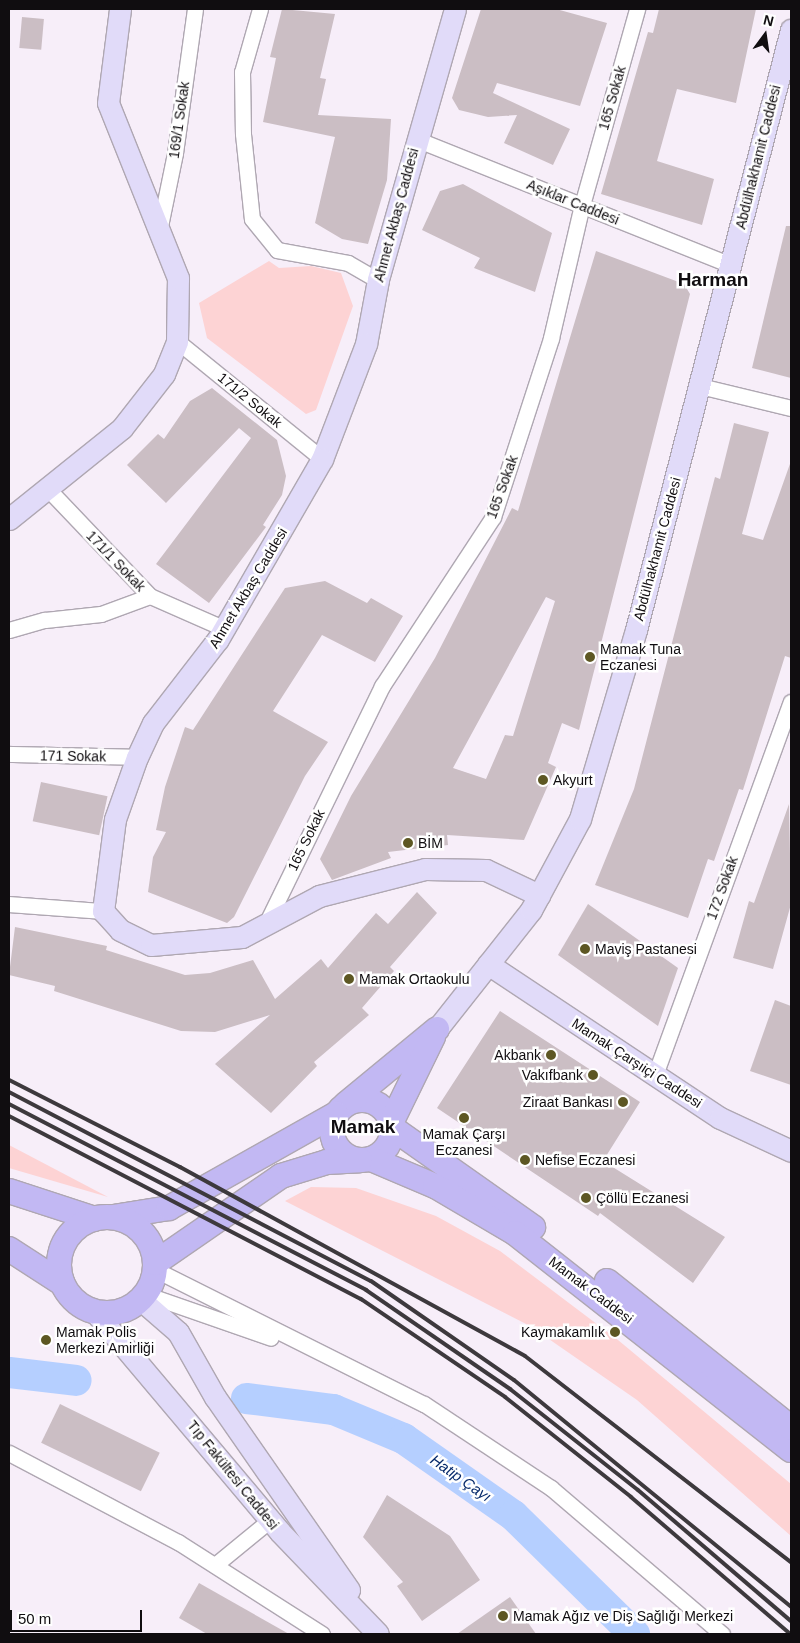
<!DOCTYPE html>
<meta charset="utf-8">
<style>
body{margin:0}
#map{position:relative;width:800px;height:1643px;overflow:hidden;background:#f7eef9;font-family:Helvetica,sans-serif}
div>[style]{position:absolute}
.green>*{inset:0;background:#fdd3d4}
.river>*{height:31px;margin:-15.5px;padding:0 15.5px;transform-origin:15.5px;border-radius:15.5px;background:#b5cfff}
.building>*{inset:0;background:#cbbec4;transform-origin:0 0}
.roads{filter:drop-shadow(1px 0 #afa7b2) drop-shadow(-1px 0 #afa7b2) drop-shadow(0 1px #afa7b2) drop-shadow(0 -1px #afa7b2)}
.street>*{height:15px;margin:-7.5px;padding:0 7.5px;transform-origin:7.5px;border-radius:7.5px;background:#fff}
.secondary>*{height:21px;margin:-10.5px;padding:0 10.5px;transform-origin:10.5px;border-radius:10.5px;background:#e1dbf9}
.primary>*{height:24px;margin:-12px;padding:0 12px;transform-origin:12px;border-radius:12px;background:#c2b8f3}
.primary>.ring{margin:-12px;padding:0;box-sizing:content-box;background:none;border:24px solid #c2b8f3;border-radius:50%}
.rail>*{height:4px;margin:-2px;padding:0 2px;transform-origin:2px;border-radius:2px;background:#3d393d}
.dots>*{width:14px;height:14px;translate:-50% -50%;box-sizing:border-box;border:2px solid #fff;border-radius:50%}
span{translate:-50% -50%;white-space:nowrap;text-align:center;line-height:1.15;-webkit-text-stroke:5px #fff;paint-order:stroke}
.street-label{font-size:14px;color:#100d10}
.poi-label{font-size:14px;color:#100d10}
.left{translate:0 -50%;text-align:left}
.right{translate:-100% -50%;text-align:right}
.water-label{font-size:15px;color:#082b6c;font-style:italic}
.district-label{font-size:19px;color:#100d10;font-weight:700}
.frame{position:absolute;inset:0;border:10px solid #100d10;pointer-events:none}
.north{position:absolute;left:740px;top:10px;width:50px;height:50px;-webkit-text-stroke:4px #fff;paint-order:stroke;rotate:14deg;font-size:14px;font-weight:700;line-height:20px;text-align:center;color:#100d10}
.north::after{content:'';display:block;margin:auto;width:18px;height:22px;background:#100d10;clip-path:polygon(50% 0,100% 100%,50% 72%,0 100%)}
.scale{position:absolute;left:10px;top:1610px;width:132px;height:22px;box-sizing:border-box;border:2px solid #100d10;border-top:0;padding-left:6px;font-size:15px;line-height:18px;white-space:nowrap;color:#100d10;-webkit-text-stroke:4px #fff;paint-order:stroke}
</style>
<div id="map">
<div class="green">
<div style="clip-path:polygon(269px 261px,279px 268px,311px 266px,341px 273px,353px 306px,316px 410px,306px 414px,207px 338px,199px 303px)"></div>
<div style="clip-path:polygon(9px 1145px,108px 1197px,9px 1168px)"></div>
<div style="clip-path:polygon(311px 1187px,356px 1188px,436px 1216px,500px 1251px,618px 1340px,791px 1484px,791px 1536px,637px 1400px,530px 1326px,285px 1201px)"></div>
</div>
<div class="river">
<div style="left:9px;top:1372px;width:67px;rotate:6.8deg"></div>
<div style="left:246px;top:1398px;width:88px;rotate:7.2deg"></div>
<div style="left:333px;top:1409px;width:76px;rotate:22.5deg"></div>
<div style="left:403px;top:1438px;width:134px;rotate:35deg"></div>
<div style="left:513px;top:1515px;width:170px;rotate:44.5deg"></div>
</div>
<div class="building">
<div style="clip-path:polygon(282px 9px,335px 14px,320px 78px,326px 79px,318px 115px,391px 119px,387px 180px,368px 244px,342px 239px,315px 223px,335px 137px,263px 122px,276px 58px,270px 57px)"></div>
<div style="clip-path:polygon(481px 9px,556px 9px,607px 23px,580px 106px,497px 83px,493px 93px,570px 129px,553px 165px,504px 143px,517px 115px,488px 117px,459px 110px,452px 98px)"></div>
<div style="clip-path:polygon(659px 9px,756px 9px,736px 103px,677px 89px,657px 161px,714px 179px,702px 225px,601px 194px,648px 32px,653px 33px)"></div>
<div style="left:22px;top:17px;width:22px;height:31px;rotate:5deg"></div>
<div style="clip-path:polygon(463px 184px,552px 233px,535px 292px,474px 268px,480px 258px,422px 230px,440px 191px)"></div>
<div style="clip-path:polygon(786px 226px,791px 226px,791px 378px,752px 368px)"></div>
<div style="clip-path:polygon(evenodd,596px 251px,684px 284px,690px 294px,579px 730px,562px 723px,548px 763px,556px 767px,524px 840px,447px 835px,448px 845px,388px 852px,391px 858px,332px 880px,320px 859px,351px 796px,435px 658px,512px 508px,518px 511px,596px 251px,546px 597px,555px 601px,513px 736px,505px 735px,486px 779px,453px 768px,546px 597px)"></div>
<div style="clip-path:polygon(212px 388px,277px 440px,286px 476px,282px 495px,263px 525px,266px 527px,209px 603px,156px 564px,251px 438px,239px 428px,166px 503px,127px 465px,158px 434px,164px 439px,190px 401px)"></div>
<div style="clip-path:polygon(734px 423px,769px 432px,742px 534px,763px 540px,791px 461px,791px 658px,785px 656px,743px 790px,739px 789px,714px 861px,708px 859px,688px 918px,595px 885px,634px 789px,715px 477px,720px 479px)"></div>
<div style="clip-path:polygon(325px 581px,367px 603px,371px 598px,403px 616px,375px 662px,322px 635px,273px 711px,328px 742px,305px 776px,234px 917px,227px 923px,148px 892px,153px 857px,166px 832px,156px 830px,165px 787px,185px 727px,193px 730px,285px 588px)"></div>
<div style="left:41px;top:782px;width:68px;height:40px;rotate:12deg"></div>
<div style="clip-path:polygon(789px 804px,791px 904px,773px 969px,733px 958px,749px 901px,754px 903px)"></div>
<div style="clip-path:polygon(417px 892px,437px 913px,390px 967px,394px 971px,362px 1008px,369px 1015px,314px 1062px,317px 1066px,271px 1113px,215px 1064px,270px 1015px,215px 1032px,181px 1031px,54px 991px,55px 986px,9px 975px,15px 927px,107px 946px,106px 950px,185px 975px,210px 973px,253px 960px,275px 999px,321px 959px,328px 968px,376px 913px,388px 924px)"></div>
<div style="clip-path:polygon(588px 904px,678px 968px,658px 1026px,558px 955px)"></div>
<div style="clip-path:polygon(775px 1000px,791px 1006px,791px 1085px,750px 1071px)"></div>
<div style="clip-path:polygon(500px 1011px,640px 1102px,603px 1161px,725px 1237px,693px 1283px,600px 1213px,598px 1216px,437px 1108px)"></div>
<div style="left:60px;top:1404px;width:111px;height:43px;rotate:26deg"></div>
<div style="clip-path:polygon(387px 1495px,450px 1536px,480px 1580px,422px 1621px,397px 1586px,403px 1582px,363px 1537px)"></div>
<div style="clip-path:polygon(199px 1583px,289px 1634px,207px 1634px,179px 1618px)"></div>
<div style="clip-path:polygon(510px 1597px,536px 1634px,457px 1634px)"></div>
</div>
<div class="roads">
<div class="street">
<div style="left:260px;top:9px;width:66px;rotate:105.9deg"></div>
<div style="left:242px;top:72px;width:62px;rotate:89.1deg"></div>
<div style="left:243px;top:134px;width:85px;rotate:84deg"></div>
<div style="left:252px;top:219px;width:40px;rotate:51deg"></div>
<div style="left:277px;top:250px;width:72px;rotate:10.4deg"></div>
<div style="left:348px;top:263px;width:34px;rotate:30deg"></div>
<div style="left:416px;top:139px;width:339px;rotate:21.8deg"></div>
<div style="left:159px;top:231px;width:80px;rotate:-78.4deg"></div>
<div style="left:175px;top:153px;width:145px;rotate:-82.1deg"></div>
<div style="left:177px;top:341px;width:187px;rotate:39.1deg"></div>
<div style="left:700px;top:386px;width:94px;rotate:13.6deg"></div>
<div style="left:48px;top:489px;width:148px;rotate:46.4deg"></div>
<div style="left:150px;top:596px;width:80px;rotate:23.7deg"></div>
<div style="left:9px;top:630px;width:37px;rotate:-16deg"></div>
<div style="left:45px;top:620px;width:56px;rotate:-6.1deg"></div>
<div style="left:101px;top:614px;width:52px;rotate:-20.2deg"></div>
<div style="left:9px;top:754px;width:128px;rotate:1.3deg"></div>
<div style="left:9px;top:904px;width:94px;rotate:4.3deg"></div>
<div style="left:266px;top:924px;width:265px;rotate:-64deg"></div>
<div style="left:382px;top:686px;width:202px;rotate:-56.7deg"></div>
<div style="left:493px;top:517px;width:188px;rotate:-72deg"></div>
<div style="left:551px;top:338px;width:137px;rotate:-76.9deg"></div>
<div style="left:582px;top:205px;width:204px;rotate:-74.3deg"></div>
<div style="left:655px;top:1075px;width:397px;rotate:-70deg"></div>
<div style="left:154px;top:1269px;width:302px;rotate:26.6deg"></div>
<div style="left:424px;top:1404px;width:152px;rotate:33.5deg"></div>
<div style="left:551px;top:1488px;width:225px;rotate:40.5deg"></div>
<div style="left:145px;top:1294px;width:133px;rotate:19.2deg"></div>
<div style="left:9px;top:1453px;width:191px;rotate:27.8deg"></div>
<div style="left:178px;top:1542px;width:171px;rotate:32.6deg"></div>
<div style="left:215px;top:1565px;width:71px;rotate:-39.3deg"></div>
</div>
<div class="secondary">
<div style="left:455px;top:9px;width:282px;rotate:105.9deg"></div>
<div style="left:378px;top:280px;width:65px;rotate:100.6deg"></div>
<div style="left:366px;top:344px;width:123px;rotate:110.9deg"></div>
<div style="left:322px;top:459px;width:208px;rotate:120deg"></div>
<div style="left:218px;top:639px;width:106px;rotate:127.7deg"></div>
<div style="left:153px;top:723px;width:38px;rotate:115deg"></div>
<div style="left:137px;top:757px;width:66px;rotate:109.5deg"></div>
<div style="left:115px;top:819px;width:93px;rotate:97.4deg"></div>
<div style="left:103px;top:911px;width:25px;rotate:48deg"></div>
<div style="left:120px;top:930px;width:34px;rotate:26deg"></div>
<div style="left:151px;top:945px;width:91px;rotate:-5deg"></div>
<div style="left:242px;top:937px;width:87px;rotate:-28deg"></div>
<div style="left:319px;top:896px;width:109px;rotate:-14.3deg"></div>
<div style="left:425px;top:869px;width:61px;rotate:0.9deg"></div>
<div style="left:486px;top:870px;width:59px;rotate:25.3deg"></div>
<div style="left:9px;top:519px;width:145px;rotate:-38.8deg"></div>
<div style="left:122px;top:428px;width:68px;rotate:-52.1deg"></div>
<div style="left:164px;top:374px;width:35px;rotate:-68deg"></div>
<div style="left:177px;top:341px;width:63px;rotate:-89.1deg"></div>
<div style="left:178px;top:278px;width:188px;rotate:-111.8deg"></div>
<div style="left:108px;top:103px;width:95px;rotate:-82.7deg"></div>
<div style="left:488px;top:964px;width:278px;rotate:33.6deg"></div>
<div style="left:720px;top:1118px;width:78px;rotate:24.9deg"></div>
<div style="left:437px;top:1029px;width:152px;rotate:-51.7deg"></div>
<div style="left:531px;top:910px;width:103px;rotate:-61.7deg"></div>
<div style="left:580px;top:819px;width:197px;rotate:-73.5deg"></div>
<div style="left:636px;top:630px;width:620px;rotate:-75.52deg"></div>
<div style="left:140px;top:1299px;width:50px;rotate:41deg"></div>
<div style="left:178px;top:1332px;width:75px;rotate:60.4deg"></div>
<div style="left:215px;top:1397px;width:235px;rotate:55.2deg"></div>
<div style="left:94px;top:1311px;width:289px;rotate:49.9deg"></div>
<div style="left:280px;top:1532px;width:141px;rotate:46.1deg"></div>
</div>
<div class="primary">
<div class="ring" style="left:332px;top:1100px;width:36px;height:36px"></div>
<div style="left:346px;top:1104px;width:118px;rotate:-39.5deg"></div>
<div style="left:391px;top:1123px;width:96px;rotate:-64deg"></div>
<div style="left:391px;top:1127px;width:174px;rotate:35.2deg"></div>
<div style="left:371px;top:1159px;width:69px;rotate:22.9deg"></div>
<div style="left:435px;top:1186px;width:93px;rotate:30.4deg"></div>
<div style="left:515px;top:1233px;width:351px;rotate:38.2deg"></div>
<div style="left:9px;top:1191px;width:90px;rotate:18deg"></div>
<div style="left:113px;top:1217px;width:57px;rotate:-9.1deg"></div>
<div style="left:169px;top:1208px;width:192px;rotate:-29.4deg"></div>
<div class="ring" style="left:59px;top:1217px;width:72px;height:72px"></div>
<div style="left:9px;top:1249px;width:64px;rotate:32.9deg"></div>
<div style="left:155px;top:1263px;width:153px;rotate:-34.6deg"></div>
<div style="left:281px;top:1176px;width:48px;rotate:-16.9deg"></div>
<div style="left:327px;top:1162px;width:33px;rotate:-3deg"></div>
<div style="left:607px;top:1281px;width:236px;rotate:38.6deg"></div>
</div>
</div>
<div class="rail">
<div style="left:9px;top:1080px;width:192px;rotate:27deg"></div>
<div style="left:180px;top:1167px;width:393px;rotate:28.7deg"></div>
<div style="left:525px;top:1356px;width:336px;rotate:37.8deg"></div>
<div style="left:9px;top:1092px;width:408px;rotate:27.6deg"></div>
<div style="left:371px;top:1281px;width:174px;rotate:34.7deg"></div>
<div style="left:514px;top:1380px;width:358px;rotate:39.3deg"></div>
<div style="left:9px;top:1104px;width:403px;rotate:27.5deg"></div>
<div style="left:366px;top:1290px;width:175px;rotate:34.5deg"></div>
<div style="left:510px;top:1389px;width:163px;rotate:38.3deg"></div>
<div style="left:638px;top:1490px;width:201px;rotate:40.6deg"></div>
<div style="left:9px;top:1116px;width:397px;rotate:27.5deg"></div>
<div style="left:361px;top:1299px;width:174px;rotate:34.2deg"></div>
<div style="left:505px;top:1397px;width:161px;rotate:38.4deg"></div>
<div style="left:631px;top:1497px;width:210px;rotate:40.7deg"></div>
</div>
<div class="dots">
<div style="left:590px;top:657px;background:#5d5723"></div>
<div style="left:543px;top:780px;background:#5d5723"></div>
<div style="left:408px;top:843px;background:#5d5723"></div>
<div style="left:585px;top:949px;background:#5d5723"></div>
<div style="left:349px;top:979px;background:#5d5723"></div>
<div style="left:551px;top:1055px;background:#5d5723"></div>
<div style="left:593px;top:1075px;background:#5d5723"></div>
<div style="left:623px;top:1102px;background:#5d5723"></div>
<div style="left:464px;top:1118px;background:#5d5723"></div>
<div style="left:525px;top:1160px;background:#5d5723"></div>
<div style="left:586px;top:1198px;background:#5d5723"></div>
<div style="left:615px;top:1332px;background:#5d5723"></div>
<div style="left:46px;top:1340px;background:#5d5723"></div>
<div style="left:503px;top:1616px;background:#5d5723"></div>
</div>
<div class="street-label">
<span style="left:612px;top:98px;rotate:-74deg">165 Sokak</span>
<span style="left:179px;top:120px;rotate:-82deg">169/1 Sokak</span>
<span style="left:758px;top:157px;rotate:-76deg">Abdülhakhamit Caddesi</span>
<span style="left:573px;top:202px;rotate:22deg">Aşıklar Caddesi</span>
<span style="left:396px;top:215px;rotate:-75deg">Ahmet Akbaş Caddesi</span>
<span style="left:250px;top:400px;rotate:39deg">171/2 Sokak</span>
<span style="left:502px;top:487px;rotate:-70deg">165 Sokak</span>
<span style="left:657px;top:549px;rotate:-75deg">Abdülhakhamit Caddesi</span>
<span style="left:116px;top:561px;rotate:46deg">171/1 Sokak</span>
<span style="left:248px;top:588px;rotate:-59deg">Ahmet Akbaş Caddesi</span>
<span style="left:73px;top:756px;rotate:1deg">171 Sokak</span>
<span style="left:306px;top:840px;rotate:-64deg">165 Sokak</span>
<span style="left:722px;top:888px;rotate:-70deg">172 Sokak</span>
<span style="left:637px;top:1063px;rotate:33deg">Mamak Çarşıiçi Caddesi</span>
<span style="left:591px;top:1290px;rotate:37deg">Mamak Caddesi</span>
<span style="left:233px;top:1475px;rotate:51deg">Tıp Fakültesi Caddesi</span>
</div>
<div class="poi-label">
<span class="left" style="left:600px;top:657px">Mamak Tuna<br>Eczanesi</span>
<span class="left" style="left:553px;top:780px">Akyurt</span>
<span class="left" style="left:418px;top:843px">BİM</span>
<span class="left" style="left:595px;top:949px">Maviş Pastanesi</span>
<span class="left" style="left:359px;top:979px">Mamak Ortaokulu</span>
<span class="right" style="left:541px;top:1055px">Akbank</span>
<span class="right" style="left:583px;top:1075px">Vakıfbank</span>
<span class="right" style="left:613px;top:1102px">Ziraat Bankası</span>
<span style="left:464px;top:1142px">Mamak Çarşı<br>Eczanesi</span>
<span class="left" style="left:535px;top:1160px">Nefise Eczanesi</span>
<span class="left" style="left:596px;top:1198px">Çöllü Eczanesi</span>
<span class="left" style="left:56px;top:1340px">Mamak Polis<br>Merkezi Amirliği</span>
<span class="right" style="left:605px;top:1332px">Kaymakamlık</span>
<span class="left" style="left:513px;top:1616px">Mamak Ağız ve Diş Sağlığı Merkezi</span>
</div>
<div class="water-label">
<span style="left:461px;top:1478px;rotate:35deg">Hatip Çayı</span>
</div>
<div class="district-label">
<span style="left:713px;top:280px">Harman</span>
<span style="left:363px;top:1127px">Mamak</span>
</div>
<div class="frame"></div>
<div class="north">N</div>
<div class="scale">50 m</div>
</div>
